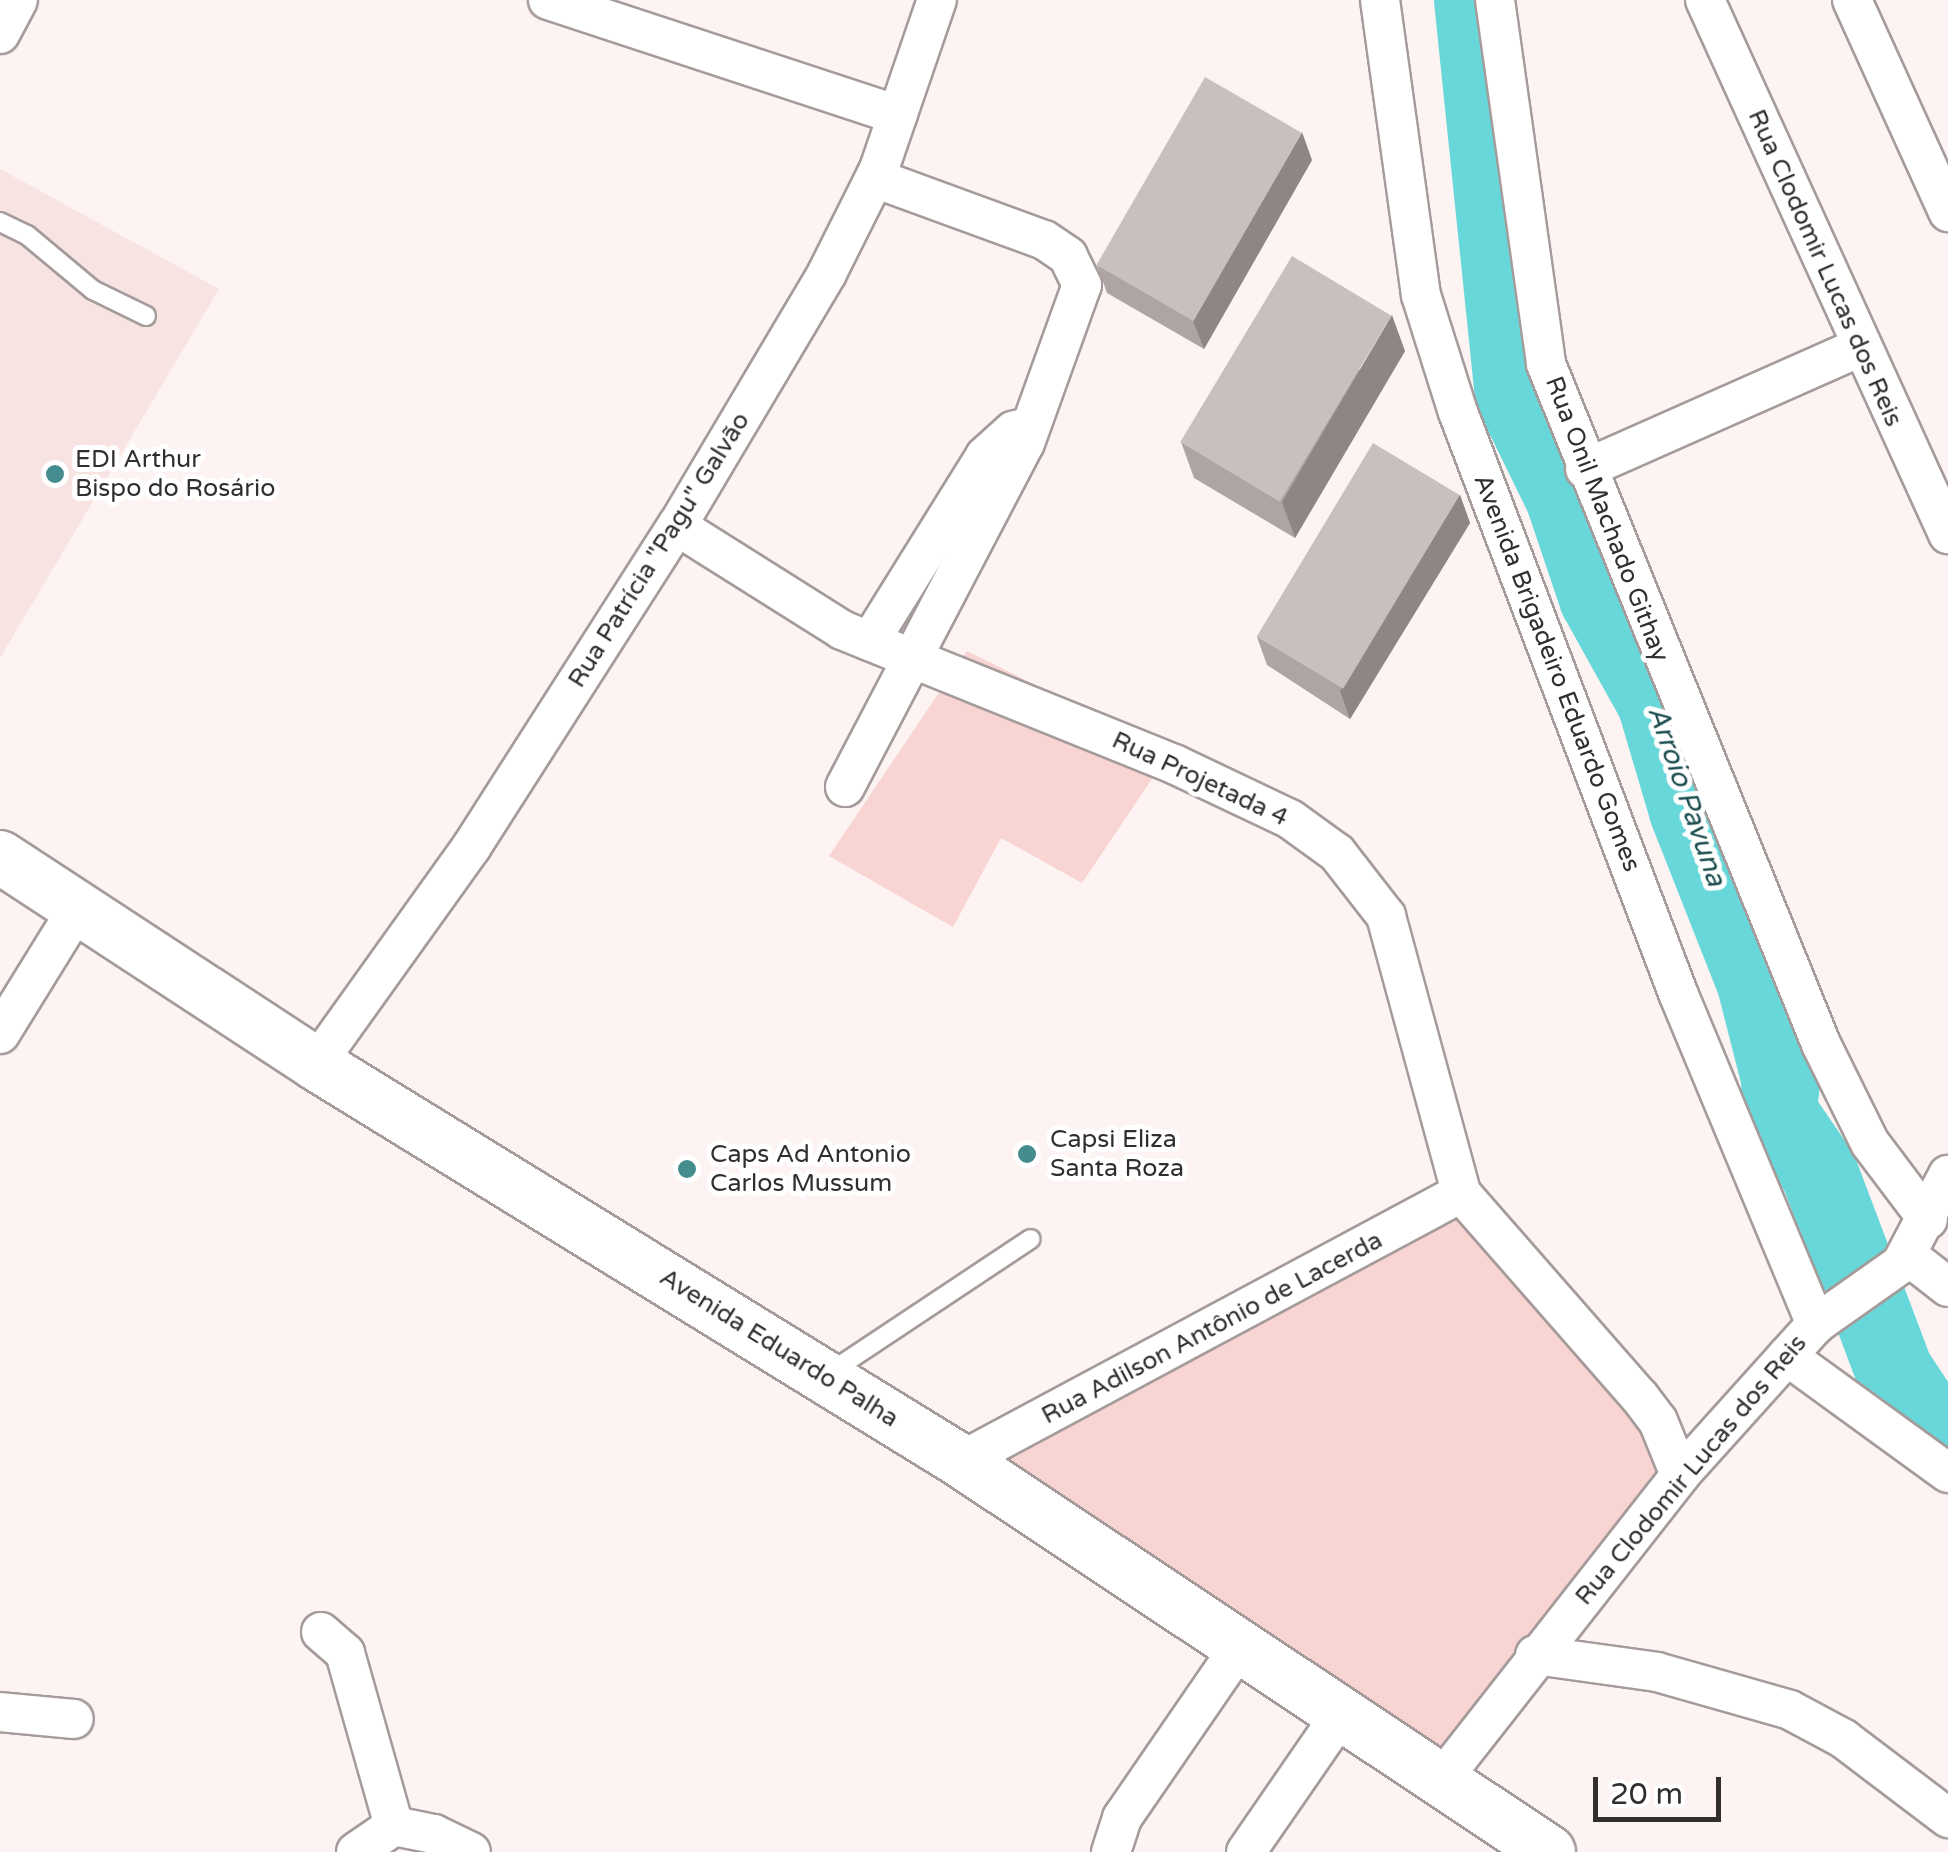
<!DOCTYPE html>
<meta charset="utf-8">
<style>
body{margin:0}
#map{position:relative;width:1948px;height:1852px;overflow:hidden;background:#fdf3f2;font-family:"Varela Round",sans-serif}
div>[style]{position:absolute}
.built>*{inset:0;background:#f7e3e2}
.green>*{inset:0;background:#f8d4d2}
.river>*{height:78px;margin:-39px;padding:0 39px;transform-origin:39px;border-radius:39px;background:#68d7da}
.roads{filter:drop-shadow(2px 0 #a49b9a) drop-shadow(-2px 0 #a49b9a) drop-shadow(0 2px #a49b9a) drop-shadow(0 -2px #a49b9a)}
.lane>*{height:18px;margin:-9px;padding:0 9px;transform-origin:9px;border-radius:9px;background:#fff}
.street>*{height:38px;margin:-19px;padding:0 19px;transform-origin:19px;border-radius:19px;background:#fff}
.secondary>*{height:52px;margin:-26px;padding:0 26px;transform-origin:26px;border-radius:26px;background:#fff}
.wall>*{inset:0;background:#ada4a3}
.shaded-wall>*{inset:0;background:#8d8685}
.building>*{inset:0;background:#c9bfbe;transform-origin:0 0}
.dots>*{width:28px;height:28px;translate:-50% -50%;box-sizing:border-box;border:5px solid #fff;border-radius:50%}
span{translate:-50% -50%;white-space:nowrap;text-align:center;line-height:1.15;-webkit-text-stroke:10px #fff;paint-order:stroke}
.street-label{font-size:25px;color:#322e2e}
.poi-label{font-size:25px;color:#322e2e}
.left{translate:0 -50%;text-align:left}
.water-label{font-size:28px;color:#1c4d4f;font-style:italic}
.scale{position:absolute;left:1593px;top:1777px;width:128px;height:45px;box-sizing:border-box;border:5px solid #322e2e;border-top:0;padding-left:12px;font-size:30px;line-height:35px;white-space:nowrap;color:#322e2e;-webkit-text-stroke:8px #fff;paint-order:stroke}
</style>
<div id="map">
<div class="built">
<div style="clip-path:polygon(0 169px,219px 289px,0 658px)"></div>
</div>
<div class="green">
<div style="clip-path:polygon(967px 651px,1170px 752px,1082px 883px,1001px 838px,953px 927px,829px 856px)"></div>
<div style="clip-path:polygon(1461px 1193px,1698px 1448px,1440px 1757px,994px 1461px)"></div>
</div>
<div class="river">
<div style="left:1473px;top:0;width:397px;rotate:84.1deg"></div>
<div style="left:1514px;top:395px;width:114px;rotate:63.9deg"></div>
<div style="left:1564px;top:497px;width:107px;rotate:71.4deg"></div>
<div style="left:1598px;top:598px;width:119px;rotate:60.9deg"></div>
<div style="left:1656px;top:702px;width:114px;rotate:73.6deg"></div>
<div style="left:1688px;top:811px;width:186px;rotate:68.5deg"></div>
<div style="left:1756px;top:984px;width:101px;rotate:75.7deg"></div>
<div style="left:1781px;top:1082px;width:30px;rotate:96deg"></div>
<div style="left:1778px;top:1112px;width:73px;rotate:55.7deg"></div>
<div style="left:1819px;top:1172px;width:213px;rotate:69.3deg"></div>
<div style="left:1894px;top:1371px;width:97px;rotate:56.3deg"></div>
</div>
<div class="roads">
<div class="lane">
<div style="left:0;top:222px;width:30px;rotate:26deg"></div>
<div style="left:27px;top:235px;width:86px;rotate:39.8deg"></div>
<div style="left:93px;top:290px;width:59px;rotate:26.1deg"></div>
<div style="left:829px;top:1373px;width:242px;rotate:-33.6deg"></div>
</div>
<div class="street">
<div style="left:548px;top:0;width:368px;rotate:18.2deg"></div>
<div style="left:1380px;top:0;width:298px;rotate:82.1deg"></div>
<div style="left:1421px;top:295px;width:123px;rotate:72.5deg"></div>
<div style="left:1458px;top:412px;width:621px;rotate:69.26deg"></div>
<div style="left:1678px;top:993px;width:359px;rotate:67.4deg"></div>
<div style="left:1495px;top:0;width:368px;rotate:82deg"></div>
<div style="left:1546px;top:364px;width:734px;rotate:67.98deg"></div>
<div style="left:1821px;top:1044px;width:110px;rotate:63.7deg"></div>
<div style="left:1870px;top:1143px;width:96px;rotate:53deg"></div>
<div style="left:1705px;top:0;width:587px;rotate:65.53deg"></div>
<div style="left:1852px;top:0;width:233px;rotate:65.6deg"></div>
<div style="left:0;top:34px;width:38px;rotate:-62deg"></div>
<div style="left:1585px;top:469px;width:299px;rotate:-23.9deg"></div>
<div style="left:677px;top:526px;width:195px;rotate:32.2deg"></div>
<div style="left:842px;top:630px;width:358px;rotate:22deg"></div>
<div style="left:1174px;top:764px;width:128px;rotate:25.4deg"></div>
<div style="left:1290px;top:819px;width:58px;rotate:35.9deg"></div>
<div style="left:1337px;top:853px;width:80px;rotate:52.1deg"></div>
<div style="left:1386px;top:916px;width:287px;rotate:74.8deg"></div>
<div style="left:1461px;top:1193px;width:270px;rotate:48.8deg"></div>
<div style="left:1639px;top:1396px;width:31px;rotate:53deg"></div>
<div style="left:1658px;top:1421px;width:58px;rotate:67.8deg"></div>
<div style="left:870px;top:641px;width:218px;rotate:-58.1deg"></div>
<div style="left:985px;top:456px;width:38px;rotate:-42deg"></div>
<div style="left:1013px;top:431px;width:18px;rotate:-16deg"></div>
<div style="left:845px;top:787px;width:388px;rotate:-62.4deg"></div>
<div style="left:1025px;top:443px;width:168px;rotate:-70.2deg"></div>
<div style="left:1082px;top:285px;width:32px;rotate:-116deg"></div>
<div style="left:1068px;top:256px;width:29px;rotate:-146deg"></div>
<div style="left:1044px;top:240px;width:180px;rotate:-159.9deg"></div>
<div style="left:0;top:1034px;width:150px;rotate:-58.3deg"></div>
<div style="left:316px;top:1064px;width:268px;rotate:-54.4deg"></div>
<div style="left:472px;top:846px;width:380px;rotate:-57.4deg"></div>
<div style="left:677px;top:526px;width:294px;rotate:-59.3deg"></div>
<div style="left:827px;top:273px;width:116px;rotate:-63.4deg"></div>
<div style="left:879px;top:169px;width:179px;rotate:-71.1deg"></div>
<div style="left:1907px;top:1255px;width:52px;rotate:38deg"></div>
<div style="left:1787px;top:1356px;width:199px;rotate:36deg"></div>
<div style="left:961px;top:1461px;width:567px;rotate:-28.19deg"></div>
<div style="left:321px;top:1632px;width:32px;rotate:41deg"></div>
<div style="left:345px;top:1653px;width:180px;rotate:74.2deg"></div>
<div style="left:1535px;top:1655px;width:123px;rotate:7.9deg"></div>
<div style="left:1657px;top:1672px;width:138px;rotate:15.9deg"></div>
<div style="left:1790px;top:1710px;width:61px;rotate:28.2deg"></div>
<div style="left:1844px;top:1739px;width:131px;rotate:37.2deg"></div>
<div style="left:0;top:1712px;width:74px;rotate:5.4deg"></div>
<div style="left:1442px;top:1779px;width:386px;rotate:-51.9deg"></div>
<div style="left:1680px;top:1475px;width:203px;rotate:-48deg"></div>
<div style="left:1816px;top:1324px;width:104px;rotate:-35.2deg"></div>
<div style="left:1901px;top:1264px;width:101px;rotate:-62.2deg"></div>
<div style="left:356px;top:1852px;width:46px;rotate:-34.4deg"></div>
<div style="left:394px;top:1826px;width:41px;rotate:11.3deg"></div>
<div style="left:434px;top:1834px;width:41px;rotate:25.9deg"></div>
<div style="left:1111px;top:1852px;width:36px;rotate:-72deg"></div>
<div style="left:1122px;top:1818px;width:206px;rotate:-55.5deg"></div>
<div style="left:1246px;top:1852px;width:169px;rotate:-55.4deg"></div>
</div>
<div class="secondary">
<div style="left:0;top:857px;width:378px;rotate:33.2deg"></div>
<div style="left:316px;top:1064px;width:757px;rotate:31.61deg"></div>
<div style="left:961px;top:1461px;width:706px;rotate:33.62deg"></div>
</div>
</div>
<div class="wall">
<div style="clip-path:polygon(1312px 160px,1204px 349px,1107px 293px,1097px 265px)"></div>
<div style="clip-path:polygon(1405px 351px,1295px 538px,1194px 478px,1181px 442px)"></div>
<div style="clip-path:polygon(1460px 495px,1470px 523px,1350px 719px,1267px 665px,1257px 637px)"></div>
</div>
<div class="shaded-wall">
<div style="clip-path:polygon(1302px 132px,1312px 160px,1204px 349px,1193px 321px)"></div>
<div style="clip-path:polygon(1392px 315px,1405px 351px,1295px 538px,1282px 502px)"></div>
<div style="clip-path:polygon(1460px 495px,1470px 523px,1350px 719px,1340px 691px)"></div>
</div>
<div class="building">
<div style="left:1205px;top:77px;width:112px;height:217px;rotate:30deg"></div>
<div style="left:1292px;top:256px;width:116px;height:217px;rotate:31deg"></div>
<div style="left:1373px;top:443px;width:101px;height:226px;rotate:31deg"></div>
</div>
<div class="dots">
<div style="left:55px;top:474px;background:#448c8e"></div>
<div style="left:1027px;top:1154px;background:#448c8e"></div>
<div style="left:687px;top:1169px;background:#448c8e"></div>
</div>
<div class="street-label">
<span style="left:1825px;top:268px;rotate:66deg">Rua Clodomir Lucas dos Reis</span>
<span style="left:1607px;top:519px;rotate:69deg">Rua Onil Machado Githay</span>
<span style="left:659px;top:550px;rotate:-58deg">Rua Patrícia "Pagu" Galvão</span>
<span style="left:1557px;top:673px;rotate:69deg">Avenida Brigadeiro Eduardo Gomes</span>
<span style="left:1200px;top:779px;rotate:25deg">Rua Projetada 4</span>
<span style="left:1212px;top:1328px;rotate:-28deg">Rua Adilson Antônio de Lacerda</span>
<span style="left:779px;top:1348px;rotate:32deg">Avenida Eduardo Palha</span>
<span style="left:1691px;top:1470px;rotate:-50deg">Rua Clodomir Lucas dos Reis</span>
</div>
<div class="poi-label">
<span class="left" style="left:75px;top:474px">EDI Arthur<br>Bispo do Rosário</span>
<span class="left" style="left:1050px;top:1154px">Capsi Eliza<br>Santa Roza</span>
<span class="left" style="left:710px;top:1169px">Caps Ad Antonio<br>Carlos Mussum</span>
</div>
<div class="water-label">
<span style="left:1687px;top:796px;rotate:71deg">Arroio Pavuna</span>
</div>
<div class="scale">20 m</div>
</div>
